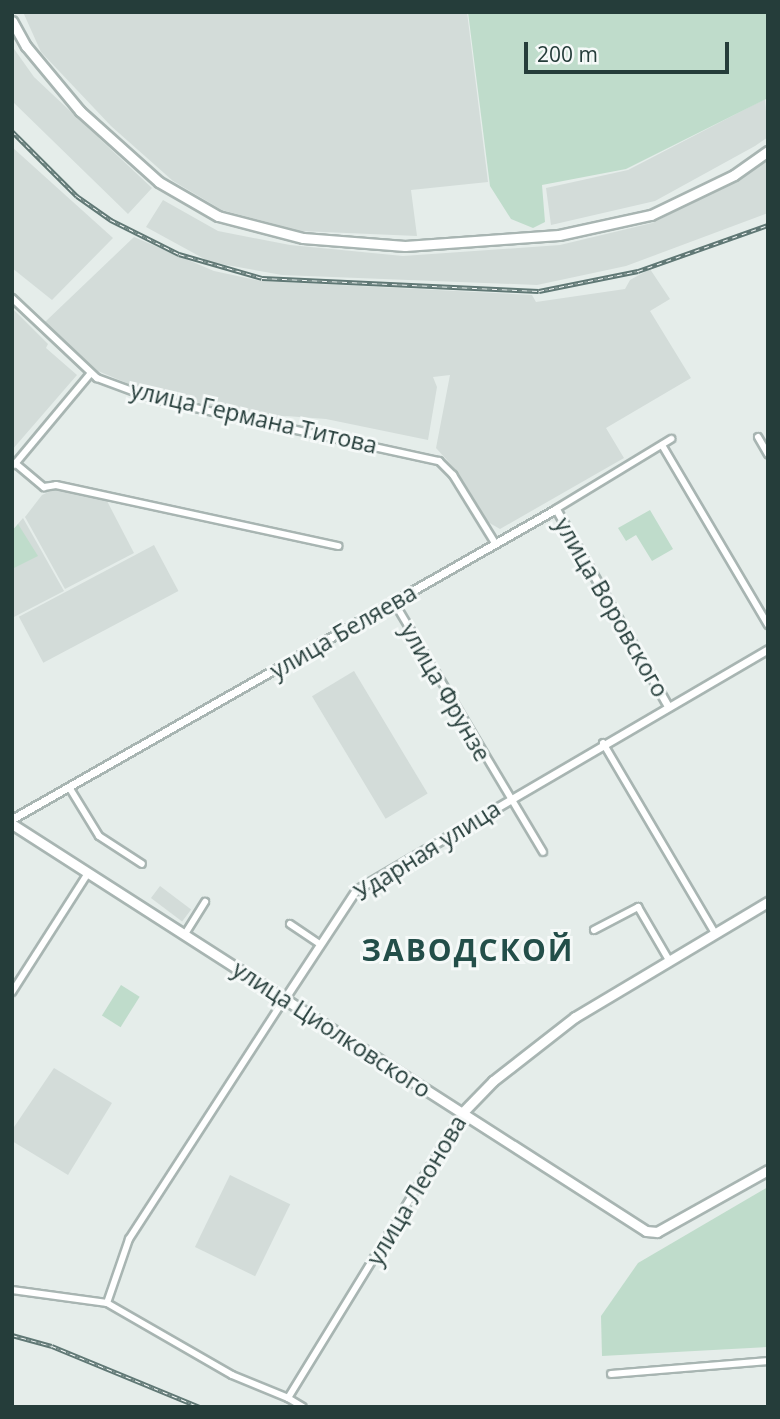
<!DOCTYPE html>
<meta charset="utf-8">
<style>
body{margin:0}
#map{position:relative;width:780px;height:1419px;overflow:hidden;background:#e5edea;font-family:"Open Sans",sans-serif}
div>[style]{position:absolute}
.built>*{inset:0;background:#d3dcd9;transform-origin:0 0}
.green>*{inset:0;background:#bfdccb;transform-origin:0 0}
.roads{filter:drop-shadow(2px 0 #a8b5b2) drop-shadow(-2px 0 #a8b5b2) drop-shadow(0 2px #a8b5b2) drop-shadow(0 -2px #a8b5b2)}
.minor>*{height:6px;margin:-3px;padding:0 3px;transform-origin:3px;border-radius:3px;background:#fff}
.tertiary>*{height:7px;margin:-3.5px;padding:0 3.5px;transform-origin:3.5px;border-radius:3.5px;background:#fff}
.secondary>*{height:9px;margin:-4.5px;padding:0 4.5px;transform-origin:4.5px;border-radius:4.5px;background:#fff}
.rail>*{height:4.5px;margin-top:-2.25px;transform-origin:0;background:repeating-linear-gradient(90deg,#f5f9f8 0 5px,#607875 0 10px);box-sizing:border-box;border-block:2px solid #607875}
span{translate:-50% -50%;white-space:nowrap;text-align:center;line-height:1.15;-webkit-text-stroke:6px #f5f9f8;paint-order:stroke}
.street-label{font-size:23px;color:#253d3a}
.district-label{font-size:30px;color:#234e49;font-weight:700;letter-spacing:2px}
.frame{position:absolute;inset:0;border:14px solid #253d3a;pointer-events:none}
.scale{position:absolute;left:524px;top:42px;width:205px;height:32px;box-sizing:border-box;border:4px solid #253d3a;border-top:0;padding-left:9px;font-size:21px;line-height:24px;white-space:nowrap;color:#253d3a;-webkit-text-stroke:5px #f5f9f8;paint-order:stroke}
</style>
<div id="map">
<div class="built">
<div style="clip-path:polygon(23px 12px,467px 12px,488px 182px,411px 190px,417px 236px,300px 231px,222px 210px,173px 181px,111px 126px,41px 52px)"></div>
<div style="clip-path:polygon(12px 46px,34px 77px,152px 188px,128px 214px,12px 101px)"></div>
<div style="clip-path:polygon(765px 99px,768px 137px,755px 146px,655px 201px,551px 225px,546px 188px,628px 170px)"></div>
<div style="clip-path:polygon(12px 147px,113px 238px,52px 300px,12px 268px)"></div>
<div style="clip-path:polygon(768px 159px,768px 213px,626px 266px,537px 285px,282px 275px,210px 262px,146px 227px,163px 200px,218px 231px,290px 245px,403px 256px,560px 245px,652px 223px,741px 179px)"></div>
<div style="clip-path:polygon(134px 237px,214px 271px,261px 281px,532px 295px,536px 302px,625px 289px,630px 280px,650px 269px,670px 299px,650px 311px,691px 378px,606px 428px,624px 458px,500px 529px,486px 521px,456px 470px,436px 448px,450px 375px,433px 377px,437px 387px,428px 440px,326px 419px,286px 416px,275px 420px,148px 392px,98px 371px,45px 322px)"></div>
<div style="clip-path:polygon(12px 308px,48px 344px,46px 348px,77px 375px,12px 450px)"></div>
<div style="clip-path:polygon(55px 489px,107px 501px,134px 553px,65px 589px,25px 517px,42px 495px)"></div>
<div style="clip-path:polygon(23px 518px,64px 591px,12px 618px,12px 531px)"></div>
<div style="left:154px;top:545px;width:52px;height:153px;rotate:62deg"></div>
<div style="left:354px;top:671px;width:143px;height:49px;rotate:59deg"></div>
<div style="left:160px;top:886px;width:39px;height:15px;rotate:37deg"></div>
<div style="clip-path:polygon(54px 1068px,112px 1103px,68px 1175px,12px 1141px,12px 1130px)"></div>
<div style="left:230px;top:1175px;width:67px;height:80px;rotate:26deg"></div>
</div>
<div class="green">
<div style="clip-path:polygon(468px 12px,768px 12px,768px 98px,626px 169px,542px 185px,545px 222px,533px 228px,511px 219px,490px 186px)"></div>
<div style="clip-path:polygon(650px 510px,673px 549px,652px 561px,636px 535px,626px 541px,618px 528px)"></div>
<div style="clip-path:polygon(18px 524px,38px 556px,12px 569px,12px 531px)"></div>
<div style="left:121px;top:985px;width:22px;height:36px;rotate:32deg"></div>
<div style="clip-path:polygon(768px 1187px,768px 1347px,602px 1356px,601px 1316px,638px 1263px)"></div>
</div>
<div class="roads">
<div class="minor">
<div style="left:12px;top:298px;width:117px;rotate:43.3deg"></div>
<div style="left:97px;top:378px;width:61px;rotate:20.2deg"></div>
<div style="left:154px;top:399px;width:292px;rotate:12.3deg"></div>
<div style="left:439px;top:461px;width:20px;rotate:45deg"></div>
<div style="left:453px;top:475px;width:80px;rotate:58.3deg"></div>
<div style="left:758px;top:437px;width:20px;rotate:60deg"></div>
<div style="left:662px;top:445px;width:209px;rotate:59.5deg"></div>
<div style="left:15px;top:463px;width:38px;rotate:40deg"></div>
<div style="left:44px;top:487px;width:12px;rotate:-9deg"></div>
<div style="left:56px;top:485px;width:289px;rotate:12.2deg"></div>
<div style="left:14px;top:465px;width:119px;rotate:-50.1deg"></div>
<div style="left:556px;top:509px;width:135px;rotate:-31.3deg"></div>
<div style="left:394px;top:602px;width:291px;rotate:59.2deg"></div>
<div style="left:603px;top:743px;width:221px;rotate:59.5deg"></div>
<div style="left:69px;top:787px;width:57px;rotate:58.5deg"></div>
<div style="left:99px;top:836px;width:51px;rotate:33.1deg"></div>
<div style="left:290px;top:924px;width:36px;rotate:34deg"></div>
<div style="left:594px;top:930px;width:50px;rotate:-27.6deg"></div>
<div style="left:638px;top:907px;width:61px;rotate:59.7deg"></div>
<div style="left:185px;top:934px;width:38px;rotate:-58deg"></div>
<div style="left:12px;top:992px;width:141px;rotate:-57.4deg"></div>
<div style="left:12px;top:1290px;width:96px;rotate:7.8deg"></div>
<div style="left:107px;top:1303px;width:144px;rotate:29.9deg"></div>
<div style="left:232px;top:1375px;width:61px;rotate:22.3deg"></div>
<div style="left:288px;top:1398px;width:335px;rotate:-58.5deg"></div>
<div style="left:107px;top:1303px;width:68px;rotate:-71deg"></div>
<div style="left:129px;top:1239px;width:287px;rotate:-57.1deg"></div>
<div style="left:611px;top:1374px;width:158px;rotate:-4.7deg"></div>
<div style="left:288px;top:1398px;width:17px;rotate:31deg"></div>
</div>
<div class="tertiary">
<div style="left:12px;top:819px;width:626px;rotate:-29.68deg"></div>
<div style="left:556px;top:509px;width:227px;rotate:60.4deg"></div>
<div style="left:285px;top:998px;width:129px;rotate:-56.7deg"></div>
<div style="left:356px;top:890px;width:477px;rotate:-30.3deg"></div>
</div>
<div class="secondary">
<div style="left:12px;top:21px;width:29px;rotate:61deg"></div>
<div style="left:26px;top:46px;width:85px;rotate:50.3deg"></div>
<div style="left:80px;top:111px;width:106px;rotate:41.9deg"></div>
<div style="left:159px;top:182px;width:68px;rotate:30deg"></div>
<div style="left:218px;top:216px;width:88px;rotate:14.5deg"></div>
<div style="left:303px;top:238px;width:102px;rotate:4.5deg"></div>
<div style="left:405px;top:246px;width:154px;rotate:-4.1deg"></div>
<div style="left:559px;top:235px;width:94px;rotate:-12.3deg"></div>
<div style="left:651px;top:215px;width:92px;rotate:-25.7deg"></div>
<div style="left:734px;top:175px;width:42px;rotate:-35.2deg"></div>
<div style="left:12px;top:824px;width:753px;rotate:32.7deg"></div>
<div style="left:646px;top:1231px;width:11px;rotate:5deg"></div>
<div style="left:657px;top:1232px;width:127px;rotate:-29.2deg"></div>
<div style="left:463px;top:1112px;width:43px;rotate:-45.9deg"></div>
<div style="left:493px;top:1081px;width:104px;rotate:-38deg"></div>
<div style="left:575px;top:1017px;width:225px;rotate:-30.8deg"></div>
</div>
</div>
<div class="rail">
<div style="left:12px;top:131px;width:92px;rotate:45deg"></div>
<div style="left:77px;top:196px;width:42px;rotate:35.2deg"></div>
<div style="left:111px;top:220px;width:76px;rotate:26.6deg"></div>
<div style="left:179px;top:254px;width:86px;rotate:16.1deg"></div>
<div style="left:262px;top:278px;width:277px;rotate:2.7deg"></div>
<div style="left:539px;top:291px;width:101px;rotate:-11.4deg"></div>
<div style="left:638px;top:271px;width:138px;rotate:-19.5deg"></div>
<div style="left:12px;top:1335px;width:41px;rotate:15.4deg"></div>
<div style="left:52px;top:1346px;width:160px;rotate:22.4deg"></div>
</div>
<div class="street-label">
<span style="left:254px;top:417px;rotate:13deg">улица Германа Титова</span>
<span style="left:612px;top:607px;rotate:60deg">улица Воровского</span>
<span style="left:343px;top:631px;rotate:-30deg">улица Беляева</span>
<span style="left:446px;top:692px;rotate:60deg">улица Фрунзе</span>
<span style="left:427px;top:850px;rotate:-32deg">Ударная улица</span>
<span style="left:332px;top:1029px;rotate:33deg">улица Циолковского</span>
<span style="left:416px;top:1190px;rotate:-59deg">улица Леонова</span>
</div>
<div class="district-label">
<span style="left:468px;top:950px">ЗАВОДСКОЙ</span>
</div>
<div class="frame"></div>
<div class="scale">200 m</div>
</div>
